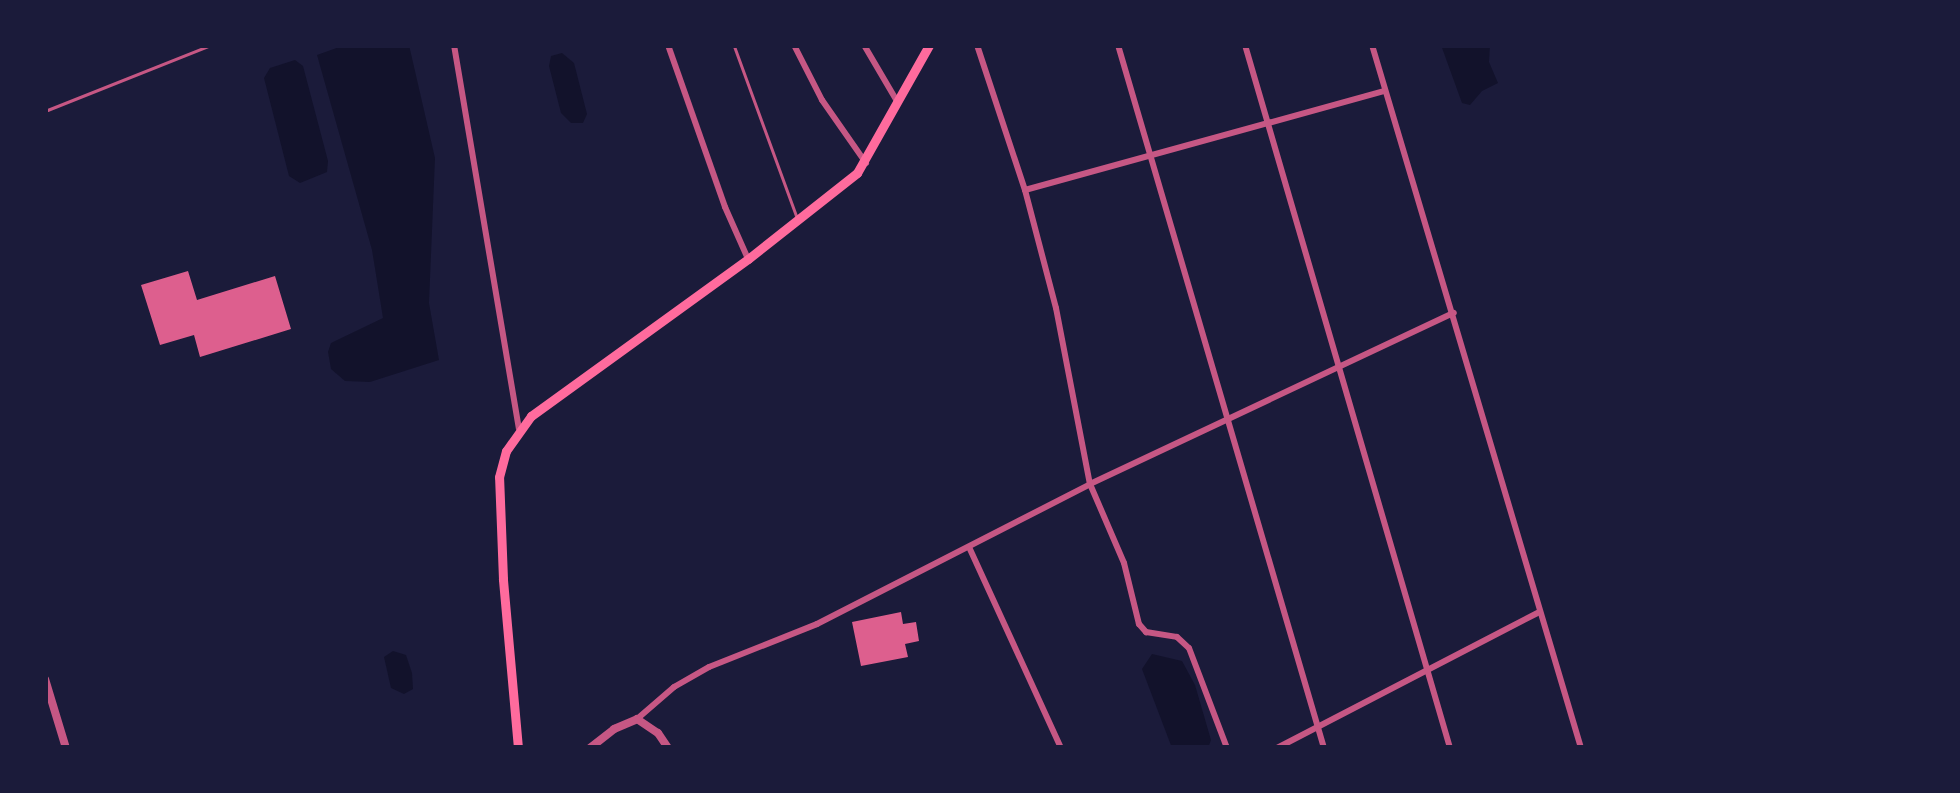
<!DOCTYPE html>
<style>
body{margin:0}
#map{position:relative;width:1960px;height:793px;overflow:hidden;background:#1b1b3a;font-family:"Roboto Serif",serif}
div>[style]{position:absolute}
.water>*{inset:0;background:#12122b}
.building>*{inset:0;background:#dd5f8e}
.service>*{height:2.5px;margin:-1.25px;padding:0 1.25px;transform-origin:1.25px;border-radius:1.25px;background:#c65784}
.minor>*{height:6px;margin:-3px;padding:0 3px;transform-origin:3px;border-radius:3px;background:#c65784}
.tertiary>*{height:8px;margin:-4px;padding:0 4px;transform-origin:4px;border-radius:4px;background:#c65784}
.secondary>*{height:9px;margin:-4.5px;padding:0 4.5px;transform-origin:4.5px;border-radius:4.5px;background:#ff6b9d}
span{translate:-50% -50%;white-space:nowrap;text-align:center;line-height:1.15;-webkit-text-stroke:10px #1b1b3a;paint-order:stroke}
.frame{position:absolute;inset:0;border:48px solid #1b1b3a;pointer-events:none}
</style>
<div id="map">
<div class="water">
<div style="clip-path:polygon(345px 45px,409px 45px,435px 158px,429px 303px,439px 360px,370px 382px,345px 381px,331px 369px,328px 352px,331px 343px,383px 318px,372px 250px,317px 55px)"></div>
<div style="clip-path:polygon(1441px 45px,1490px 45px,1489px 62px,1498px 83px,1482px 91px,1470px 105px,1462px 103px)"></div>
<div style="clip-path:polygon(562px 53px,574px 63px,587px 114px,583px 123px,571px 123px,561px 113px,549px 66px,551px 56px)"></div>
<div style="clip-path:polygon(295px 60px,303px 66px,328px 161px,327px 172px,300px 183px,289px 176px,264px 78px,270px 68px)"></div>
<div style="clip-path:polygon(393px 651px,406px 655px,412px 673px,413px 689px,404px 694px,391px 688px,384px 657px)"></div>
<div style="clip-path:polygon(1152px 654px,1182px 661px,1195px 685px,1211px 740px,1208px 748px,1172px 748px,1142px 669px)"></div>
</div>
<div class="building">
<div style="clip-path:polygon(188px 271px,197px 300px,275px 276px,291px 329px,200px 357px,194px 335px,160px 345px,141px 285px)"></div>
<div style="clip-path:polygon(901px 612px,903px 624px,916px 622px,919px 641px,905px 644px,908px 657px,861px 666px,852px 622px)"></div>
</div>
<div class="service">
<div style="left:734px;top:45px;width:183px;rotate:69.9deg"></div>
<div style="left:45px;top:111px;width:179px;rotate:-21.7deg"></div>
</div>
<div class="minor">
<div style="left:454px;top:45px;width:389px;rotate:80.4deg"></div>
<div style="left:668px;top:45px;width:172px;rotate:70.6deg"></div>
<div style="left:725px;top:207px;width:57px;rotate:66.1deg"></div>
<div style="left:794px;top:45px;width:62px;rotate:63deg"></div>
<div style="left:822px;top:100px;width:77px;rotate:55.1deg"></div>
<div style="left:864px;top:45px;width:67px;rotate:59.6deg"></div>
<div style="left:977px;top:45px;width:153px;rotate:71.7deg"></div>
<div style="left:1025px;top:190px;width:122px;rotate:75.3deg"></div>
<div style="left:1056px;top:308px;width:179px;rotate:79.1deg"></div>
<div style="left:1090px;top:484px;width:86px;rotate:66.7deg"></div>
<div style="left:1124px;top:563px;width:63px;rotate:76.2deg"></div>
<div style="left:1139px;top:624px;width:11px;rotate:49deg"></div>
<div style="left:1146px;top:632px;width:31px;rotate:9deg"></div>
<div style="left:1177px;top:637px;width:16px;rotate:43deg"></div>
<div style="left:1189px;top:648px;width:107px;rotate:69.2deg"></div>
<div style="left:1118px;top:45px;width:733px;rotate:73.67deg"></div>
<div style="left:1245px;top:45px;width:732px;rotate:73.74deg"></div>
<div style="left:1372px;top:45px;width:733px;rotate:73.44deg"></div>
<div style="left:1025px;top:190px;width:373px;rotate:-15.4deg"></div>
<div style="left:969px;top:547px;width:221px;rotate:65.4deg"></div>
<div style="left:637px;top:719px;width:49px;rotate:-40.9deg"></div>
<div style="left:674px;top:687px;width:40px;rotate:-29.7deg"></div>
<div style="left:709px;top:667px;width:116px;rotate:-21.7deg"></div>
<div style="left:817px;top:624px;width:307px;rotate:-27.1deg"></div>
<div style="left:1090px;top:484px;width:402px;rotate:-25.2deg"></div>
<div style="left:1277px;top:748px;width:295px;rotate:-27.4deg"></div>
</div>
<div class="tertiary">
<div style="left:45px;top:679px;width:72px;rotate:73.1deg"></div>
<div style="left:590px;top:748px;width:31px;rotate:-38deg"></div>
<div style="left:614px;top:729px;width:25px;rotate:-23deg"></div>
<div style="left:637px;top:719px;width:25px;rotate:34deg"></div>
<div style="left:658px;top:733px;width:18px;rotate:56deg"></div>
</div>
<div class="secondary">
<div style="left:518px;top:748px;width:170px;rotate:-95.1deg"></div>
<div style="left:503px;top:579px;width:102px;rotate:-92.2deg"></div>
<div style="left:499px;top:477px;width:27px;rotate:-75deg"></div>
<div style="left:506px;top:451px;width:43px;rotate:-54.5deg"></div>
<div style="left:531px;top:416px;width:268px;rotate:-35.9deg"></div>
<div style="left:748px;top:259px;width:139px;rotate:-38.3deg"></div>
<div style="left:857px;top:173px;width:147px;rotate:-60.6deg"></div>
</div>
<div class="frame"></div>
</div>
